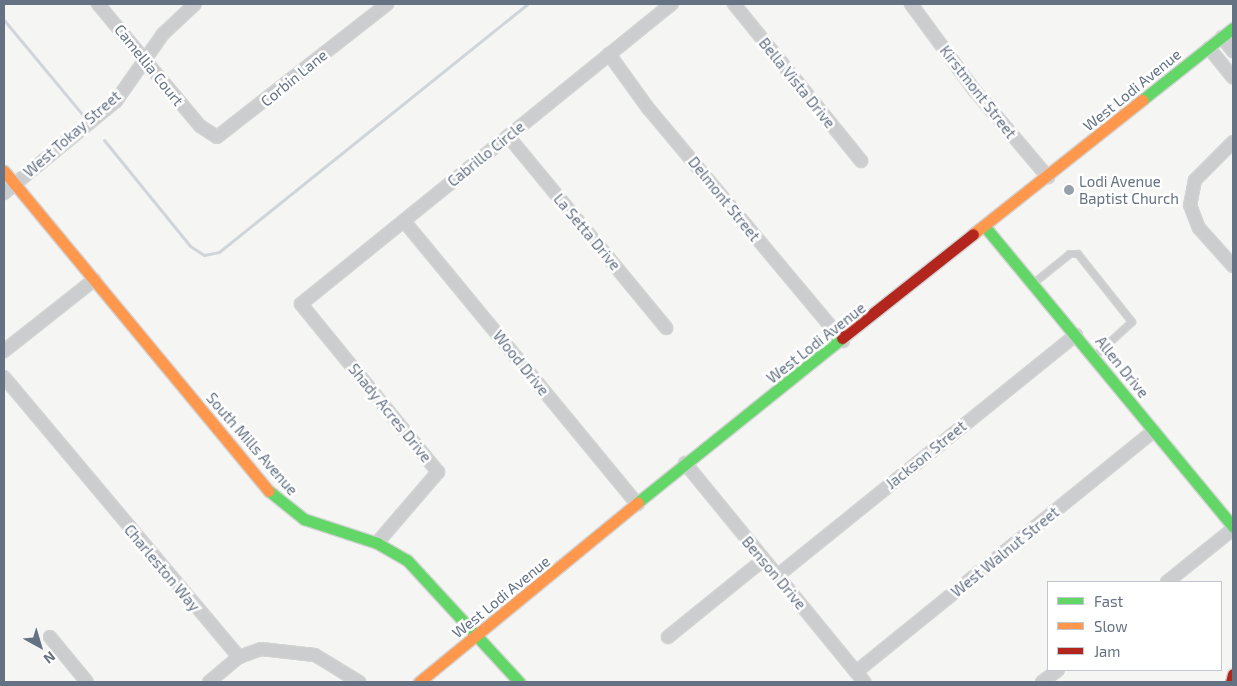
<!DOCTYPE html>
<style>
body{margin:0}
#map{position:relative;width:1237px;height:686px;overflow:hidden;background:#f5f5f3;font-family:"Exo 2",sans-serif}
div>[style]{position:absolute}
.stream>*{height:3px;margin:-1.5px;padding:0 1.5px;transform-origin:1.5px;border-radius:1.5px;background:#cfd5d9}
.roads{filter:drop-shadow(1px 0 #d2d3d3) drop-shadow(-1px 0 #d2d3d3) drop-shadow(0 1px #d2d3d3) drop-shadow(0 -1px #d2d3d3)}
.lane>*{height:6px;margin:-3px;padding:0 3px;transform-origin:3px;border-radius:3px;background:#cccdce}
.street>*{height:12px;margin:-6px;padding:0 6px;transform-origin:6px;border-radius:6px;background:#cccdce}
.fast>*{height:11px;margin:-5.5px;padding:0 5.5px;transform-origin:5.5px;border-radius:5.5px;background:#63d668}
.slow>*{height:11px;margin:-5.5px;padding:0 5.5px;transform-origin:5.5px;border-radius:5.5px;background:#ff974d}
.jam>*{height:11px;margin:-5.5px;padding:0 5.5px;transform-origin:5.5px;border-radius:5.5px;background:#b3261e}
.dots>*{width:14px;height:14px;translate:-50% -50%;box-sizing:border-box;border:2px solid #fff;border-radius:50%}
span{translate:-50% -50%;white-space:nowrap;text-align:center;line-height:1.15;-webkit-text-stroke:5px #fff;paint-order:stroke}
.street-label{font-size:15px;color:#657284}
.poi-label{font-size:15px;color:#657284}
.left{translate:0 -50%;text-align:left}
.frame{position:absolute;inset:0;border:5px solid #657284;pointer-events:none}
.legend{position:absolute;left:1047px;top:581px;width:175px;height:90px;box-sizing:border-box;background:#fff;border:1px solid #c1c7ce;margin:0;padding:6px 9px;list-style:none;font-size:15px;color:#657284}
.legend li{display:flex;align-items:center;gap:10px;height:25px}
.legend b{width:25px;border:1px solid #c1c7ce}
.north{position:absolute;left:15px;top:621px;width:50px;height:50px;-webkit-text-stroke:4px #fff;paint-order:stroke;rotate:141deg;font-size:14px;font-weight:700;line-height:20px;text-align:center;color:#657284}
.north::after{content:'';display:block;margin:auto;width:18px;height:22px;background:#657284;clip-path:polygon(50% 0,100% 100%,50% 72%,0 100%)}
</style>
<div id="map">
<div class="stream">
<div style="left:4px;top:20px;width:122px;rotate:50.3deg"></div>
<div style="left:104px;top:140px;width:136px;rotate:50.9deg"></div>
<div style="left:190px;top:246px;width:17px;rotate:33deg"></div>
<div style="left:204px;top:255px;width:15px;rotate:-11deg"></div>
<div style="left:219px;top:252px;width:395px;rotate:-38.8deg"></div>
</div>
<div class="roads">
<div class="lane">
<div style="left:1034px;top:283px;width:46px;rotate:-38.9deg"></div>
<div style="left:1070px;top:254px;width:8px"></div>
<div style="left:1078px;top:254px;width:87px;rotate:51.5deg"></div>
<div style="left:1132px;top:322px;width:50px;rotate:137.4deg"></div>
</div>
<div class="street">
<div style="left:98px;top:4px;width:159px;rotate:50.1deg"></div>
<div style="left:200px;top:126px;width:20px;rotate:33deg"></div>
<div style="left:217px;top:137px;width:216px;rotate:-38deg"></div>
<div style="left:734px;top:4px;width:202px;rotate:51deg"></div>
<div style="left:911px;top:4px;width:108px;rotate:53.7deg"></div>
<div style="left:975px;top:91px;width:113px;rotate:49.7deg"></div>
<div style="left:1222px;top:37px;width:18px;rotate:52deg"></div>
<div style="left:1209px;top:48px;width:38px;rotate:51deg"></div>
<div style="left:609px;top:54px;width:67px;rotate:54.2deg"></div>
<div style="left:648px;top:108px;width:304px;rotate:50.1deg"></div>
<div style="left:508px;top:136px;width:249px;rotate:50.5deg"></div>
<div style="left:1233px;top:142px;width:54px;rotate:135deg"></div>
<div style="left:1195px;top:180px;width:25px;rotate:101deg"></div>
<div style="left:1190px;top:205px;width:25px;rotate:69deg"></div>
<div style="left:1199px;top:228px;width:51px;rotate:48.2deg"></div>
<div style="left:4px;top:193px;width:145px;rotate:-39.4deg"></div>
<div style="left:116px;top:101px;width:82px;rotate:-55deg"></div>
<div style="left:163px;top:34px;width:44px;rotate:-43.2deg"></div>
<div style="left:404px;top:221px;width:367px;rotate:50.5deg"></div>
<div style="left:4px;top:351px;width:115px;rotate:-38.3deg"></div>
<div style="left:4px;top:377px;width:366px;rotate:50deg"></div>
<div style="left:685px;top:463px;width:283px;rotate:50.7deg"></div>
<div style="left:377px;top:543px;width:94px;rotate:-49.3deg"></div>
<div style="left:438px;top:472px;width:217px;rotate:-129.2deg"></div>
<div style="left:301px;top:304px;width:477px;rotate:-39deg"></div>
<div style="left:777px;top:576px;width:384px;rotate:-38.9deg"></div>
<div style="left:1167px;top:582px;width:85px;rotate:-38.8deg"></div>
<div style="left:50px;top:637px;width:58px;rotate:50.6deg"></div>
<div style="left:668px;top:637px;width:122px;rotate:-39deg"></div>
<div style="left:856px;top:672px;width:383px;rotate:-39deg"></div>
<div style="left:209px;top:682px;width:39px;rotate:-40deg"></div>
<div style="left:239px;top:657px;width:23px;rotate:-20deg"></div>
<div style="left:261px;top:649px;width:54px;rotate:6.3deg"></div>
<div style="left:315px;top:655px;width:52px;rotate:31.5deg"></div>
<div style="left:1042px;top:682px;width:20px;rotate:-37deg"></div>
</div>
<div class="fast">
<div style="left:1142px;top:100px;width:116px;rotate:-38.4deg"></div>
<div style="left:986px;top:228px;width:388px;rotate:50.4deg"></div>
<div style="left:269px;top:491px;width:45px;rotate:38.7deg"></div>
<div style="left:304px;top:519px;width:77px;rotate:18.2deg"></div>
<div style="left:377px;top:543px;width:34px;rotate:30deg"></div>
<div style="left:407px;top:560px;width:166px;rotate:47.4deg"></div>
<div style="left:638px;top:502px;width:262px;rotate:-38.8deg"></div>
</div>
<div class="slow">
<div style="left:4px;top:171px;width:415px;rotate:50.4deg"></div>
<div style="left:973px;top:234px;width:216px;rotate:-38.4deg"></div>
<div style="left:419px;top:682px;width:283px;rotate:-39.4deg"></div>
</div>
<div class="jam">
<div style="left:842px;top:338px;width:167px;rotate:-38.4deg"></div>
<div style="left:1231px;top:682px;width:8px;rotate:-76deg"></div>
</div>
</div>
<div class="dots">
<div style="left:1069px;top:190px;background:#97a0ab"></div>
</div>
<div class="street-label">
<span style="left:149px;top:65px;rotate:51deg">Camellia Court</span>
<span style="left:294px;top:78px;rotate:-39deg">Corbin Lane</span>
<span style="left:797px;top:83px;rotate:51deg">Bella Vista Drive</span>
<span style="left:1132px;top:90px;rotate:-39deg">West Lodi Avenue</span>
<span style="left:978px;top:92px;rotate:52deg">Kirstmont Street</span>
<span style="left:72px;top:134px;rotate:-41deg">West Tokay Street</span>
<span style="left:486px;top:154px;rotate:-39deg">Cabrillo Circle</span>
<span style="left:724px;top:199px;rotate:51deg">Delmont Street</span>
<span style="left:587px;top:232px;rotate:50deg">La Setta Drive</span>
<span style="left:816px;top:343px;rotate:-38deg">West Lodi Avenue</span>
<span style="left:521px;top:363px;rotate:51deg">Wood Drive</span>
<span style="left:1122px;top:367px;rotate:51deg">Allen Drive</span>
<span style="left:390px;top:413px;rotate:51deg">Shady Acres Drive</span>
<span style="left:252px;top:444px;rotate:49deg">South Mills Avenue</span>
<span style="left:926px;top:455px;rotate:-39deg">Jackson Street</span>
<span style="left:1005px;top:552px;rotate:-39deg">West Walnut Street</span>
<span style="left:162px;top:568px;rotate:50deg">Charleston Way</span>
<span style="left:774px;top:573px;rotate:50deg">Benson Drive</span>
<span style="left:501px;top:597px;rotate:-39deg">West Lodi Avenue</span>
</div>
<div class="poi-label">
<span class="left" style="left:1079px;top:190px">Lodi Avenue<br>Baptist Church</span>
</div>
<div class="frame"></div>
<ul class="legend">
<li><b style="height:6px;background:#63d668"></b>Fast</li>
<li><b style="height:6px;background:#ff974d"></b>Slow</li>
<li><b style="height:6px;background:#b3261e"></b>Jam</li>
</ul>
<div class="north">N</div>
</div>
